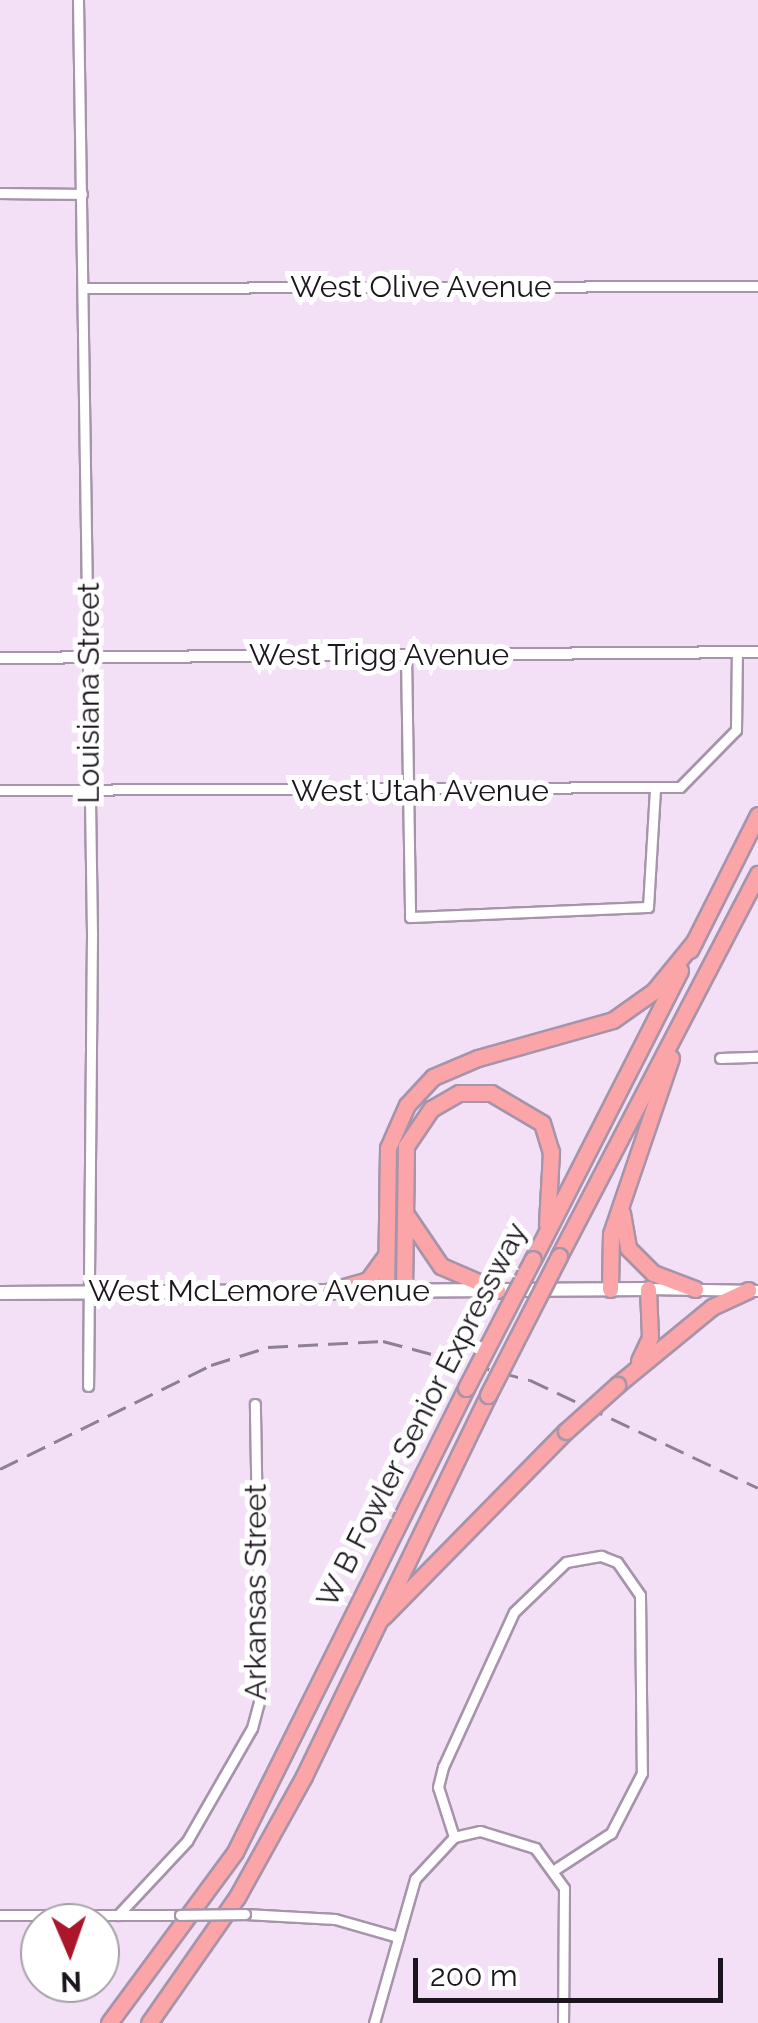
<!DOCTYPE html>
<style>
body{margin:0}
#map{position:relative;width:758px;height:2023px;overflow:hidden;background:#f3e0f7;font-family:Raleway,sans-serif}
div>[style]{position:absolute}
.roads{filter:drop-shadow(2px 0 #a694aa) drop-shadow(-2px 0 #a694aa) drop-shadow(0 2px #a694aa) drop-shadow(0 -2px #a694aa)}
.minor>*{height:9px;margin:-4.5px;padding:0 4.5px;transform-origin:4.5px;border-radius:4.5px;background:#fff}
.tertiary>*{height:10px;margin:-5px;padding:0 5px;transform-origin:5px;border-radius:5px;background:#fff}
.secondary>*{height:12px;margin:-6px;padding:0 6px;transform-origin:6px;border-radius:6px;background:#fff}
.motorway>*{height:15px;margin:-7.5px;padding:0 7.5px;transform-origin:7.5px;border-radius:7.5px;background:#fba5a8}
.rail>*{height:2.5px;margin-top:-1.25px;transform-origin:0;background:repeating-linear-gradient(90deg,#8d8090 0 20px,transparent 0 30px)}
.bridges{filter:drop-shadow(2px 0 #a694aa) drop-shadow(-2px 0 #a694aa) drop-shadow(0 2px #a694aa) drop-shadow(0 -2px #a694aa)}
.minor-bridge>*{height:9px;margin:-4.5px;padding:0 4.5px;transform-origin:4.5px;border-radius:4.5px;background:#fff}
.motorway-bridge>*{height:15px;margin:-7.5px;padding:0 7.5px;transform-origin:7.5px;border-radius:7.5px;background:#fba5a8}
span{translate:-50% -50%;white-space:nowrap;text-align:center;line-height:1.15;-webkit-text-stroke:10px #fff;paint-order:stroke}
.street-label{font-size:30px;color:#1b151d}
.north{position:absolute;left:20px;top:1903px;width:100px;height:100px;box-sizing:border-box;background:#fff;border:2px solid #a4a1a5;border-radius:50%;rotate:178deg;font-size:28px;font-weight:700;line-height:40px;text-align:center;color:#1b151d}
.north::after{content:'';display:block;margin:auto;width:35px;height:45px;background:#ab162b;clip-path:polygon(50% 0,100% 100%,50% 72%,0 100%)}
.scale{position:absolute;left:413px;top:1958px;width:310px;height:45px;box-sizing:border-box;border:5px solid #1b151d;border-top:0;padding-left:12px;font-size:30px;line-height:35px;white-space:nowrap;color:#1b151d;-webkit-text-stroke:8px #fff;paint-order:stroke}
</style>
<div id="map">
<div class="roads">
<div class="minor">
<div style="left:78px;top:0;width:934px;rotate:89.14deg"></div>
<div style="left:92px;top:934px;width:452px;rotate:90.5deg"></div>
<div style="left:0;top:193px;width:82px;rotate:0.7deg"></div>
<div style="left:84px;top:288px;width:674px;rotate:-0.17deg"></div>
<div style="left:406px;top:655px;width:262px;rotate:89.1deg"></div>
<div style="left:410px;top:917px;width:238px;rotate:-2.4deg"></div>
<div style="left:648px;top:907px;width:118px;rotate:-86.6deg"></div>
<div style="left:0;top:790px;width:680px;rotate:-0.25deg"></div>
<div style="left:680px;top:787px;width:80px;rotate:-45.5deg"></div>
<div style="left:736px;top:730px;width:78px;rotate:-89.3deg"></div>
<div style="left:720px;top:1058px;width:38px;rotate:-2deg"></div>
<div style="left:454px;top:1837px;width:52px;rotate:-107.7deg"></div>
<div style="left:438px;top:1787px;width:21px;rotate:-76deg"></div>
<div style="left:443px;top:1767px;width:170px;rotate:-65.4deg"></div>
<div style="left:514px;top:1612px;width:72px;rotate:-43.9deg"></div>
<div style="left:566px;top:1562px;width:36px;rotate:-10deg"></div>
<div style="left:601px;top:1556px;width:17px;rotate:21deg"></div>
<div style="left:617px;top:1562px;width:40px;rotate:55.1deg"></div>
<div style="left:640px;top:1595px;width:178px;rotate:89.4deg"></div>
<div style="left:642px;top:1773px;width:68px;rotate:117.3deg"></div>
<div style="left:611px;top:1833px;width:68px;rotate:147deg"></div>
<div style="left:245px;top:1914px;width:90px;rotate:3.2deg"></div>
<div style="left:335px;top:1919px;width:66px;rotate:15.9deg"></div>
<div style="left:0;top:1915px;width:180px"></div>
<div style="left:118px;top:1915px;width:101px;rotate:-47deg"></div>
<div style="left:187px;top:1841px;width:130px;rotate:-60.1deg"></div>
<div style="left:252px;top:1728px;width:31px;rotate:-75deg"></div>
<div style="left:260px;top:1698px;width:294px;rotate:-91deg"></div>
<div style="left:374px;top:2023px;width:150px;rotate:-74.1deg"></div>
<div style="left:415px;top:1879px;width:57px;rotate:-47.1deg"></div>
<div style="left:454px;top:1837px;width:27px;rotate:-13deg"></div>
<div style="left:480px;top:1831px;width:58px;rotate:17.2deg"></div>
<div style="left:535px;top:1848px;width:49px;rotate:54.1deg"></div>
<div style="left:564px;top:1888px;width:135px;rotate:90.4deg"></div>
</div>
<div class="tertiary">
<div style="left:0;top:658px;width:758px;rotate:-0.45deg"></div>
<div style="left:648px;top:1289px;width:110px;rotate:1deg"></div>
</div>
<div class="secondary">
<div style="left:0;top:1293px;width:648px;rotate:-0.35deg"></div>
</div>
<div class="motorway">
<div style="left:690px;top:950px;width:151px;rotate:-63.3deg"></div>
<div style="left:405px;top:1213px;width:64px;rotate:55.8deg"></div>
<div style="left:441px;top:1266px;width:61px;rotate:23.2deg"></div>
<div style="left:622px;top:1213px;width:36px;rotate:80deg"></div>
<div style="left:628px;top:1248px;width:35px;rotate:45deg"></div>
<div style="left:653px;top:1273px;width:45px;rotate:20.9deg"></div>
<div style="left:559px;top:1256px;width:431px;rotate:-62.5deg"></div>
<div style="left:533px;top:1259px;width:324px;rotate:-63deg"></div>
<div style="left:610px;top:1289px;width:55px;rotate:-89deg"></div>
<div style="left:611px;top:1234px;width:186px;rotate:-71.2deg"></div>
<div style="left:330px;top:1291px;width:40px;rotate:-16deg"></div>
<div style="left:368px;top:1280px;width:27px;rotate:-54deg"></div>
<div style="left:386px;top:1291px;width:143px;rotate:-89.2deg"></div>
<div style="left:388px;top:1148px;width:47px;rotate:-66.2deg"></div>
<div style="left:407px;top:1105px;width:38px;rotate:-47deg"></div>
<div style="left:433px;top:1077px;width:49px;rotate:-22.9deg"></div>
<div style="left:478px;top:1058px;width:140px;rotate:-15.7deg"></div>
<div style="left:613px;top:1020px;width:50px;rotate:-35.3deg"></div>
<div style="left:654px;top:991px;width:63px;rotate:-50.8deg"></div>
<div style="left:404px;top:1291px;width:145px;rotate:-89.2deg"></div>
<div style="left:406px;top:1146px;width:45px;rotate:-56deg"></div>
<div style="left:431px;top:1109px;width:32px;rotate:-30deg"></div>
<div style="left:459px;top:1093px;width:32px"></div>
<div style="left:491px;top:1093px;width:59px;rotate:30.5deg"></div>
<div style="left:542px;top:1123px;width:30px;rotate:73deg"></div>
<div style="left:551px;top:1152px;width:72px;rotate:93.2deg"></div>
<div style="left:639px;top:1361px;width:26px;rotate:-65deg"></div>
<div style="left:650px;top:1337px;width:48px;rotate:-92.4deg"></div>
<div style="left:617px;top:1385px;width:123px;rotate:-39.4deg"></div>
<div style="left:712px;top:1307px;width:40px;rotate:-25deg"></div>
<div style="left:383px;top:1617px;width:261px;rotate:-45.5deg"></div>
<div style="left:109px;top:2023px;width:212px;rotate:-53.6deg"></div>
<div style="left:235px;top:1852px;width:518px;rotate:-63.53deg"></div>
<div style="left:149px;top:2023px;width:154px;rotate:-55.1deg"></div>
<div style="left:237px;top:1897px;width:138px;rotate:-61deg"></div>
<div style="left:304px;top:1776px;width:423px;rotate:-64.2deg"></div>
</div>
</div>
<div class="rail">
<div style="left:0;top:1469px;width:235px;rotate:-26.2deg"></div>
<div style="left:211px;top:1365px;width:60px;rotate:-17.5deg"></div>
<div style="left:268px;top:1347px;width:115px;rotate:-3deg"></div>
<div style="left:383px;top:1341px;width:152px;rotate:14.9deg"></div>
<div style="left:530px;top:1380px;width:252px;rotate:25.3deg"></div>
</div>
<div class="bridges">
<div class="minor-bridge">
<div style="left:180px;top:1915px;width:65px;rotate:-0.9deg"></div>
</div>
<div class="motorway-bridge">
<div style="left:466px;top:1388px;width:145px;rotate:-62.6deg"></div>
<div style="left:488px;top:1395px;width:156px;rotate:-62.9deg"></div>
<div style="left:566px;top:1431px;width:69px;rotate:-42deg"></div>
</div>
</div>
<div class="street-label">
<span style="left:421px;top:287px">West Olive Avenue</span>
<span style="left:379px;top:655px">West Trigg Avenue</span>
<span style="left:89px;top:693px;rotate:-90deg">Louisiana Street</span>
<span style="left:420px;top:791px">West Utah Avenue</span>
<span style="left:259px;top:1291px">West McLemore Avenue</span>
<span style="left:422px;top:1415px;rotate:-63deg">W B Fowler Senior Expressway</span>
<span style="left:256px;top:1592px;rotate:-90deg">Arkansas Street</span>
</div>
<div class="north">N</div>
<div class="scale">200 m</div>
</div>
